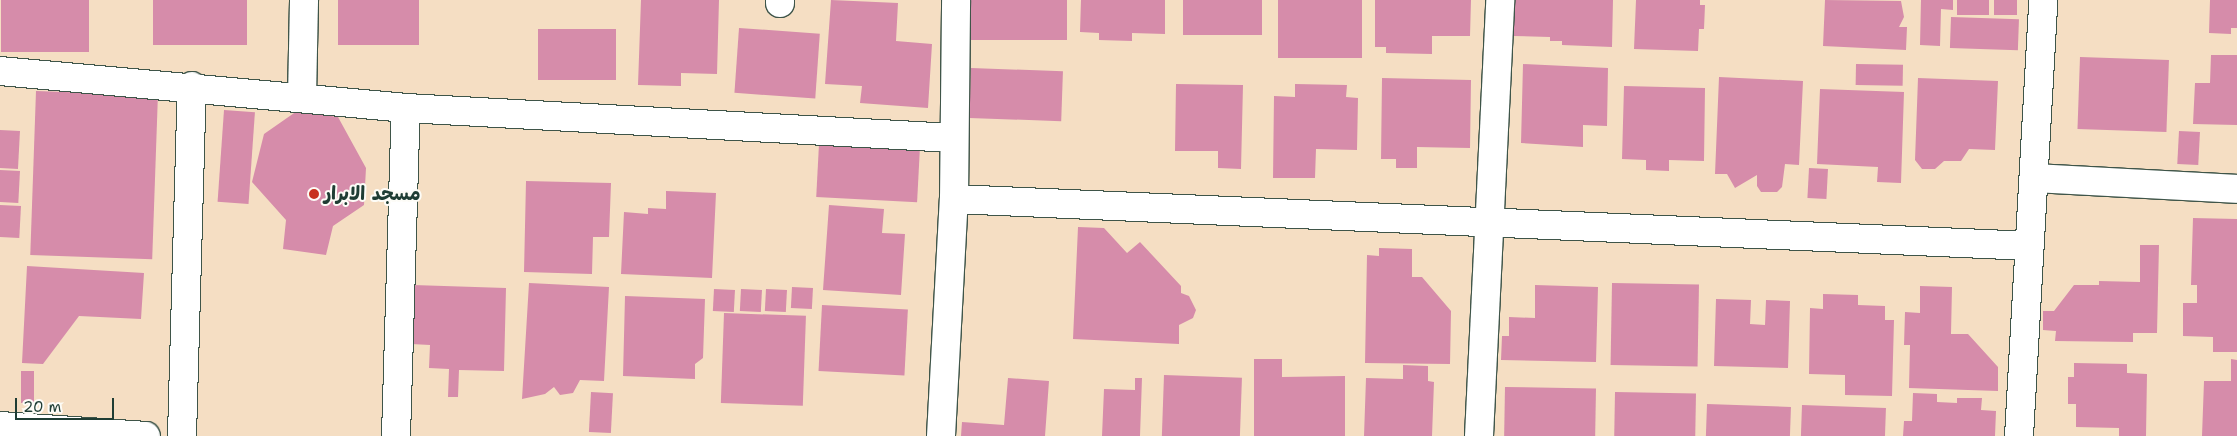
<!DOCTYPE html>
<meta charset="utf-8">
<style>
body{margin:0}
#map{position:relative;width:2237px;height:436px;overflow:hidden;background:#f5dec3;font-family:"Shantell Sans","Playpen Sans Arabic",sans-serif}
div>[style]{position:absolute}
.building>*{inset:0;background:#d68caa;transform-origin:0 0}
.roads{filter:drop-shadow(1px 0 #3f5549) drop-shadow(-1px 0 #3f5549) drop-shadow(0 1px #3f5549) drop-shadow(0 -1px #3f5549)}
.street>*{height:28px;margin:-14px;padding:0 14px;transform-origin:14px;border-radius:14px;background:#fff}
.dots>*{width:14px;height:14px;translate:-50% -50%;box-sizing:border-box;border:2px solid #fdfcf7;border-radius:50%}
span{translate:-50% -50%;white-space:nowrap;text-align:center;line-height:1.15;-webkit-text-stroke:4px #fdfcf7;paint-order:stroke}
.poi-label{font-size:19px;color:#1f3d34;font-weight:700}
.left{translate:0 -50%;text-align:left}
.scale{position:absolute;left:15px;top:398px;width:99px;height:22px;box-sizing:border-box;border:2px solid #1f3d34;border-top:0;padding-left:6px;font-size:15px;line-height:18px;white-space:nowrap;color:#1f3d34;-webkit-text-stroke:4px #fdfcf7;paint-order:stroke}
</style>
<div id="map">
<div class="building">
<div style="left:1px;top:0;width:88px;height:52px"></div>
<div style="left:153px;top:0;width:94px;height:45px"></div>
<div style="left:338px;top:0;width:81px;height:45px"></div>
<div style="clip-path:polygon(641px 0,719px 0,717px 74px,681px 73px,681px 86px,638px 85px)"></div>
<div style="clip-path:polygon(831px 0,898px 3px,896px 41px,932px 44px,928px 108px,860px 103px,862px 86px,825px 84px)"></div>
<div style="left:971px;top:0;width:96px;height:40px"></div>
<div style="clip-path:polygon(1081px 0,1165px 0,1165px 34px,1132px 33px,1132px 41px,1099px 40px,1099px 33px,1080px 32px)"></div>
<div style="left:1183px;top:0;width:79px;height:35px"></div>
<div style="left:1278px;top:0;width:84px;height:58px"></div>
<div style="clip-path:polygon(1375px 0,1471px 0,1470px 36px,1432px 36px,1432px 54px,1386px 53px,1386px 47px,1375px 47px)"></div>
<div style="clip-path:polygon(1514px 0,1613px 0,1612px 47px,1562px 45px,1562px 41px,1550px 41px,1550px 37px,1513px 36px)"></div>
<div style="clip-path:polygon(1636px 0,1700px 0,1700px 5px,1705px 5px,1704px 29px,1699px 29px,1698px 51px,1634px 49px)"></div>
<div style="clip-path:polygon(1825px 0,1901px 1px,1904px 17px,1899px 27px,1907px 27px,1906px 50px,1823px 46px)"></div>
<div style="clip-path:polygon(1921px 0,1953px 0,1953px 10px,1941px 9px,1940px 46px,1920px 45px)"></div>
<div style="left:1957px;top:0;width:32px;height:15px"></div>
<div style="left:1994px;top:0;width:23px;height:15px"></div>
<div style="clip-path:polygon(2210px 0,2237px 0,2237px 28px,2231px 28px,2231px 34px,2209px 33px)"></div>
<div style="left:1951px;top:17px;width:68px;height:31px;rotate:2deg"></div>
<div style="left:739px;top:28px;width:81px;height:65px;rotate:4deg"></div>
<div style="left:616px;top:29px;width:51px;height:78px;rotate:90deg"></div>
<div style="clip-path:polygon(2211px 55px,2237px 55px,2237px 125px,2193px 124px,2195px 83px,2210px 83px)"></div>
<div style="left:2080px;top:57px;width:89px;height:72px;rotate:2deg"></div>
<div style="clip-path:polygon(1523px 64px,1608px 68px,1607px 126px,1583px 125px,1583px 147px,1521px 143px)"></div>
<div style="left:1856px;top:64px;width:47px;height:21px;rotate:1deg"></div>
<div style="left:971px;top:68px;width:92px;height:50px;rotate:2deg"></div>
<div style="clip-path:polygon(1719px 77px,1803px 81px,1799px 165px,1785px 164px,1782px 187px,1777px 192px,1761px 192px,1757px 186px,1757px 175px,1735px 188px,1727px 174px,1715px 174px)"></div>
<div style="clip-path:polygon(1382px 78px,1471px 80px,1470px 148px,1417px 147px,1417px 168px,1396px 168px,1396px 159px,1381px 159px)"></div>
<div style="clip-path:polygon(1918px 78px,1998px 81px,1995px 150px,1969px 149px,1961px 161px,1944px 161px,1935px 169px,1922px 169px,1915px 160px)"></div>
<div style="clip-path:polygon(1176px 84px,1243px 85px,1241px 169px,1218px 168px,1218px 151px,1175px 151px)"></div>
<div style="clip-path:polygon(1295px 84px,1347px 85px,1346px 97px,1358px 98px,1357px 150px,1316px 149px,1315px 178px,1273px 178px,1274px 96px,1295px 97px)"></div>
<div style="clip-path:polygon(1624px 86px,1705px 88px,1704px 161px,1669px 160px,1669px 171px,1646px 170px,1646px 160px,1622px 159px)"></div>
<div style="clip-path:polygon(1820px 89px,1904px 92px,1901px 183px,1877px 182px,1878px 167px,1817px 164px)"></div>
<div style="left:36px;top:91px;width:122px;height:164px;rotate:2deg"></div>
<div style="left:224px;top:110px;width:31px;height:92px;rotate:4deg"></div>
<div style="clip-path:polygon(297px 111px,338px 117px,366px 168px,364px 205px,333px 226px,326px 255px,283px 249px,286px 220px,252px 182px,264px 134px)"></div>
<div style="left:0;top:130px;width:20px;height:38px;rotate:3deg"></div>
<div style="left:2179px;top:131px;width:21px;height:33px;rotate:3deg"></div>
<div style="left:819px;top:144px;width:101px;height:53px;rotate:3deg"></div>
<div style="left:1809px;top:168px;width:19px;height:30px;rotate:3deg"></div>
<div style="left:0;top:170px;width:20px;height:32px;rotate:3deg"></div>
<div style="clip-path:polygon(526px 181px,611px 183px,609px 237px,593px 237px,592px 274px,524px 272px)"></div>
<div style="clip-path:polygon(666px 191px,716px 193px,712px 278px,621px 274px,624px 212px,648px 214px,648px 208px,666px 209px)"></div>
<div style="left:0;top:205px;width:21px;height:32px;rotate:3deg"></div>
<div style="clip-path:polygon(829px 205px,884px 209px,882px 233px,905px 234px,901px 295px,823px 290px)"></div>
<div style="clip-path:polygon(2193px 218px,2237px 219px,2237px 352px,2213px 352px,2213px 337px,2183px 336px,2183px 303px,2197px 303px,2197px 285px,2191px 285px)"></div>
<div style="clip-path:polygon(1078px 227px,1104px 228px,1127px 253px,1140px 242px,1181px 286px,1181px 293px,1189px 296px,1196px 310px,1193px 318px,1179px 325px,1179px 344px,1073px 339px)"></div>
<div style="clip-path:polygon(2140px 245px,2159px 245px,2157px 333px,2133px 333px,2133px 342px,2055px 341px,2056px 331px,2043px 330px,2043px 311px,2054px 311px,2074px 285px,2099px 285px,2099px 281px,2140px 282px)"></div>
<div style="clip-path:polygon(1379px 248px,1412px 249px,1412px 277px,1422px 277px,1451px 311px,1450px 364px,1365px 363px,1367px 255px,1379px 256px)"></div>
<div style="clip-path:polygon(27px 266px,144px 273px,141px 319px,79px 316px,43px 364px,22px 363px)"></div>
<div style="clip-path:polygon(529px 283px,609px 287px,604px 381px,580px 380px,573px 393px,560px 395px,554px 387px,545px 394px,522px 399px)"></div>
<div style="left:1612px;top:283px;width:87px;height:82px;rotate:1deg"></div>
<div style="clip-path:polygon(413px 285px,506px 288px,504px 371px,459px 370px,458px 397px,448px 397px,449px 369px,429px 368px,430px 345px,411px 344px)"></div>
<div style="clip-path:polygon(1535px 285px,1598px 287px,1596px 362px,1501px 360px,1502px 336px,1509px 336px,1509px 317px,1535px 318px)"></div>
<div style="clip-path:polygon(1920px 286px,1952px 287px,1951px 334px,1968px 334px,1998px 367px,1998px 391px,1909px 388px,1910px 345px,1904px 345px,1905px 312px,1920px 313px)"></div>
<div style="left:792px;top:287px;width:21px;height:21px;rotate:3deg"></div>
<div style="left:714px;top:289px;width:21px;height:22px;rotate:3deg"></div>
<div style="left:741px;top:289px;width:21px;height:22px;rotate:3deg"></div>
<div style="left:766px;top:289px;width:21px;height:22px;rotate:3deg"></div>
<div style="clip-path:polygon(1823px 294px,1858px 295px,1858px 305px,1885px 306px,1885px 320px,1894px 320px,1892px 396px,1845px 395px,1845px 375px,1809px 374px,1810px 308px,1823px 309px)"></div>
<div style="clip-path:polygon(625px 296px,705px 299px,703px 358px,695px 364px,695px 379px,623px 376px)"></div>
<div style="clip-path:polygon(1716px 299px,1751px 300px,1750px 324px,1765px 325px,1766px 300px,1790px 301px,1788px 368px,1714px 366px)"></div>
<div style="left:822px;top:305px;width:86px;height:66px;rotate:3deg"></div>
<div style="left:724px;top:313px;width:82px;height:90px;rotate:2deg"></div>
<div style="clip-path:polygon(1254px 359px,1282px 359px,1282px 377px,1345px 376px,1345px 436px,1254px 436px)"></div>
<div style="clip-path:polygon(2231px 359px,2237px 360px,2237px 436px,2202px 436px,2204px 381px,2231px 381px)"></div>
<div style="clip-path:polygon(2074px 363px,2127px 364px,2127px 373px,2147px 374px,2146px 436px,2119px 436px,2119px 428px,2076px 427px,2076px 404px,2068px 404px,2068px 377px,2074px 377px)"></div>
<div style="clip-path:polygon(1403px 365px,1428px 366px,1428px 381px,1434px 382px,1432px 436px,1364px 436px,1366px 378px,1403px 379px)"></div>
<div style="left:21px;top:371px;width:13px;height:32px"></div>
<div style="left:1164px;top:375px;width:78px;height:61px;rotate:2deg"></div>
<div style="clip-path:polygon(1008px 378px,1049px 381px,1045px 436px,961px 436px,962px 422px,1004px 425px)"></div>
<div style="clip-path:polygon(1135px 378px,1142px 378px,1140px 436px,1102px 436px,1104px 389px,1135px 390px)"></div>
<div style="left:1505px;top:387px;width:91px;height:49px;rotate:1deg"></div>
<div style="left:591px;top:392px;width:22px;height:40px;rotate:3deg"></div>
<div style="left:1615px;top:392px;width:81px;height:44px;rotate:1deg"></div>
<div style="clip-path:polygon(1913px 393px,1937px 394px,1937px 402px,1957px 403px,1957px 398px,1982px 398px,1981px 410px,1996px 411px,1995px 436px,1903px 436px,1904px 421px,1912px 421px)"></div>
<div style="left:1707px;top:404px;width:84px;height:32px;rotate:2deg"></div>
<div style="left:1802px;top:405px;width:84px;height:31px;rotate:2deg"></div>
</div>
<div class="roads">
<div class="street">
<div style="left:780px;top:3px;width:3px;rotate:-90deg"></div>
<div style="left:0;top:71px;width:408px;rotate:5.2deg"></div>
<div style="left:406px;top:108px;width:548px;rotate:3.14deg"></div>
<div style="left:302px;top:97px;width:97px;rotate:-88.8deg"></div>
<div style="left:2034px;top:178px;width:203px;rotate:3.1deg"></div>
<div style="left:954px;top:199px;width:1076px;rotate:2.5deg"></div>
<div style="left:0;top:426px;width:146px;rotate:3.9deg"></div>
<div style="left:182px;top:436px;width:350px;rotate:-88.4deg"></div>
<div style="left:396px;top:436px;width:328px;rotate:-88.3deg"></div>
<div style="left:941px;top:436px;width:237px;rotate:-86.9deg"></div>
<div style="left:954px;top:199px;width:199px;rotate:-89.4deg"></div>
<div style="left:1479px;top:436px;width:437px;rotate:-87.2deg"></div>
<div style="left:2019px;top:436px;width:437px;rotate:-86.8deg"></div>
</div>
</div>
<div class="dots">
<div style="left:314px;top:194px;background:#c8321e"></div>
</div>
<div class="poi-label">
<span class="left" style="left:324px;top:194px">مسجد الابرار</span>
</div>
<div class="scale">20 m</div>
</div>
